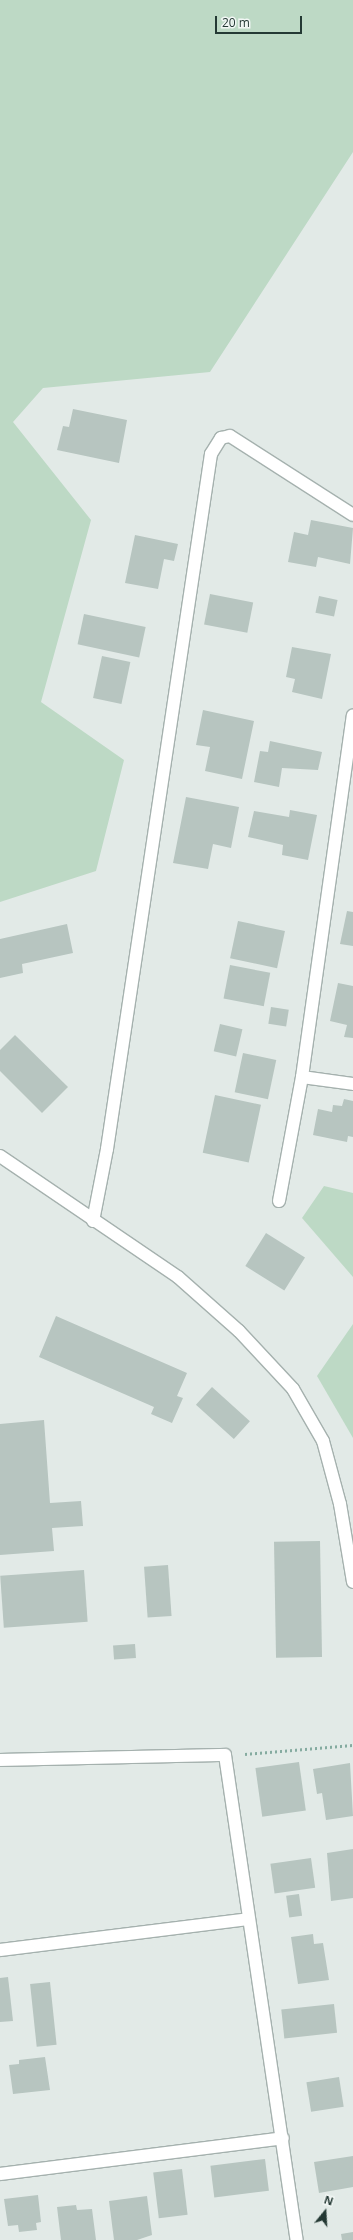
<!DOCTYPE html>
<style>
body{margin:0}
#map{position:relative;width:353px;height:2240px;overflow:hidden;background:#e2eae7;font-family:"Open Sans",sans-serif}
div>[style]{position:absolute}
.green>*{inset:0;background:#bdd9c5}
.building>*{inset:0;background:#b7c5c0;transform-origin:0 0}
.path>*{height:2.5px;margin-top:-1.25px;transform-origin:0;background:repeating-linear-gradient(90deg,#85aba0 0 2px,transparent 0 5px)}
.roads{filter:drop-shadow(1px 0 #a5b1ae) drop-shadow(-1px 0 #a5b1ae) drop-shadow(0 1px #a5b1ae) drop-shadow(0 -1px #a5b1ae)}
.minor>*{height:12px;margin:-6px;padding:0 6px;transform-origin:6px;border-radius:6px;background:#fff}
span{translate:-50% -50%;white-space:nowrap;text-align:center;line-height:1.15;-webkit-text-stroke:3.5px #f2f7f5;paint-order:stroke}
.north{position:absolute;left:305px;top:2192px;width:40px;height:40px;-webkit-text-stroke:3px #f2f7f5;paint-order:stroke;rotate:18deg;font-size:11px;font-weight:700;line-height:16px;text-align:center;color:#243934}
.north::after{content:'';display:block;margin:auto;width:14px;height:18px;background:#243934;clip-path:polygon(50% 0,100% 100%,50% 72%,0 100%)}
.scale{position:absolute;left:215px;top:16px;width:87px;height:18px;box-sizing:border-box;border:2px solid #243934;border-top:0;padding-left:5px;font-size:12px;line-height:14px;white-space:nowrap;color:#243934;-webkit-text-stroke:3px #f2f7f5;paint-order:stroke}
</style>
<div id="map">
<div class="green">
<div style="clip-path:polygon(0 0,353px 0,353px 152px,210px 372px,43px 388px,13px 422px,91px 520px,41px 702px,124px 760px,96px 871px,0 902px)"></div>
<div style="clip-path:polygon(324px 1186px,353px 1193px,353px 1277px,302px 1218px)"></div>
<div style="clip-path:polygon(353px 1324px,353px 1438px,317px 1376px)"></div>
</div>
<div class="building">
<div style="clip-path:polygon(73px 409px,127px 420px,119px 463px,57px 450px,63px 426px,69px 427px)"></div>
<div style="clip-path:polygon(311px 520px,353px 528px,350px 564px,318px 557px,316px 567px,288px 562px,294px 532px,308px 535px)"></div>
<div style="clip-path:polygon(135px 535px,178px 544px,174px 561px,164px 559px,158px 589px,125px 583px)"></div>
<div style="left:210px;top:594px;width:44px;height:31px;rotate:11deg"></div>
<div style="left:319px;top:596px;width:19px;height:17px;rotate:12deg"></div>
<div style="left:84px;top:614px;width:63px;height:31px;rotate:12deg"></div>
<div style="clip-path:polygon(292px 647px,331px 654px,322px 699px,292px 692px,295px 679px,286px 677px)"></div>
<div style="left:102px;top:656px;width:29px;height:43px;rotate:12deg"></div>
<div style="clip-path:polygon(203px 710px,254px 721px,242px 779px,205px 771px,210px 747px,196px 745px)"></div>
<div style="clip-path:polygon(270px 741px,322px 752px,318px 770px,282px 768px,279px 787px,254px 782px,260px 751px,268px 752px)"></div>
<div style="clip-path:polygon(186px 797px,239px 807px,231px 848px,213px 844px,208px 869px,173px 863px)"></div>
<div style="clip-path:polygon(290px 810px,317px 815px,308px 860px,282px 855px,283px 845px,248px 837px,254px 811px,289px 817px)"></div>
<div style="clip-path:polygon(347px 911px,353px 912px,353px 946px,340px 944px)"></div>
<div style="left:238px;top:921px;width:48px;height:38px;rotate:12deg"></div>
<div style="clip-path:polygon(67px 924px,73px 953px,22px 964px,23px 973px,0 978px,0 939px)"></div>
<div style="left:230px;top:965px;width:41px;height:34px;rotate:11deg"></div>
<div style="clip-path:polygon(338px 983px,353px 986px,353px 1038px,344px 1037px,347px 1025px,330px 1021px)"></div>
<div style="left:271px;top:1007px;width:18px;height:17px;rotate:9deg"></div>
<div style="left:220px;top:1024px;width:23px;height:28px;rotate:13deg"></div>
<div style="clip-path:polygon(15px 1035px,68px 1087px,42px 1113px,0 1071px,0 1050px)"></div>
<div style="left:243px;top:1053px;width:34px;height:40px;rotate:12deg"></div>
<div style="left:215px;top:1095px;width:47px;height:59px;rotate:12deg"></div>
<div style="clip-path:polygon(344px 1099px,353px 1101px,353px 1137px,348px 1136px,347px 1142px,313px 1135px,318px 1109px,332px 1112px,333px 1105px,342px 1106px)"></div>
<div style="left:266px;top:1233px;width:46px;height:39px;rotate:32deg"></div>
<div style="clip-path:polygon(56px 1316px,187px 1373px,177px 1396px,183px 1398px,172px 1423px,151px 1414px,154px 1407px,39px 1357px)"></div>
<div style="left:212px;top:1387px;width:51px;height:24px;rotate:42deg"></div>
<div style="clip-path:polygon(44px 1420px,50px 1503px,81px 1501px,83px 1526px,52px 1528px,54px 1551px,0 1555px,0 1424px)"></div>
<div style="left:320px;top:1541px;width:116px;height:46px;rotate:89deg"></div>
<div style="left:168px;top:1565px;width:51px;height:24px;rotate:86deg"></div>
<div style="left:84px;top:1570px;width:52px;height:84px;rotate:86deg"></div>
<div style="left:135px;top:1644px;width:14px;height:22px;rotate:86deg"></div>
<div style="left:299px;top:1762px;width:49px;height:44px;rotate:82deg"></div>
<div style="clip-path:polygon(350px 1763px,353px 1816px,326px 1820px,322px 1793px,317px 1794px,313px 1769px)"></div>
<div style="clip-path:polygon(353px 1849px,353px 1898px,331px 1901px,327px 1853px)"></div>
<div style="left:311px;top:1858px;width:30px;height:41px;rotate:82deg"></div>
<div style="left:299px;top:1894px;width:22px;height:13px;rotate:82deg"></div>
<div style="clip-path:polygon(313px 1934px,314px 1944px,323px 1943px,329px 1980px,298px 1984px,291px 1937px)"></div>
<div style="clip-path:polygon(8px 1977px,13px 2021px,0 2022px,0 1978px)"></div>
<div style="left:50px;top:1982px;width:63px;height:20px;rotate:84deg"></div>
<div style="left:334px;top:2004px;width:29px;height:53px;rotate:84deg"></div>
<div style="clip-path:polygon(45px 2057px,50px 2090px,13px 2094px,9px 2065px,19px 2064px,19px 2060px)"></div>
<div style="left:339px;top:2077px;width:30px;height:33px;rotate:81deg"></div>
<div style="clip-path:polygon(353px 2156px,353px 2187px,319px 2193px,314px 2162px)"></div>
<div style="left:265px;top:2159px;width:32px;height:55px;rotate:83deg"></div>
<div style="left:182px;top:2169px;width:46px;height:29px;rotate:83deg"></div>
<div style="clip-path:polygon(38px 2195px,41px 2222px,36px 2223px,37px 2230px,19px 2232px,18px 2225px,8px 2226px,4px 2199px)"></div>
<div style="clip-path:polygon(147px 2196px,152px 2235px,137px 2240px,114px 2240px,109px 2201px)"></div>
<div style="clip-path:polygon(76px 2205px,77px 2210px,92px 2209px,96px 2240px,61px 2240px,57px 2207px)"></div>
<div style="clip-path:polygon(353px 2232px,353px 2240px,342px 2240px,341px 2234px)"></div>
</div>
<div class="path">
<div style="left:245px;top:1754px;width:108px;rotate:-4.8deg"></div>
</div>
<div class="roads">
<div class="minor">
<div style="left:302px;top:1077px;width:51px;rotate:7.8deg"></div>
<div style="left:0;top:1156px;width:215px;rotate:34.2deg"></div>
<div style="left:178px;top:1277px;width:81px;rotate:41.5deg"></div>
<div style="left:239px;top:1331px;width:79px;rotate:47deg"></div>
<div style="left:293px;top:1389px;width:60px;rotate:60deg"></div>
<div style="left:323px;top:1441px;width:65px;rotate:74.9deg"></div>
<div style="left:340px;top:1504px;width:79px;rotate:80.5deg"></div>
<div style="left:279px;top:1201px;width:126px;rotate:-79.5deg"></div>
<div style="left:302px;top:1077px;width:365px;rotate:-82deg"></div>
<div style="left:93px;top:1221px;width:73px;rotate:-79deg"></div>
<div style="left:107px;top:1149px;width:703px;rotate:-81.49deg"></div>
<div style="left:211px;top:454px;width:19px;rotate:-58deg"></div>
<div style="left:221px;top:438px;width:9px;rotate:-13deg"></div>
<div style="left:230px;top:436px;width:146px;rotate:32.7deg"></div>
<div style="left:0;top:1760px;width:225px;rotate:-1.3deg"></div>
<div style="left:225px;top:1755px;width:490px;rotate:81.6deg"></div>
<div style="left:0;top:1950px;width:250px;rotate:-7.1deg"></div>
<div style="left:0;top:2174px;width:285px;rotate:-7.2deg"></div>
</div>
</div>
<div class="north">N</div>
<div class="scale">20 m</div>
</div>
